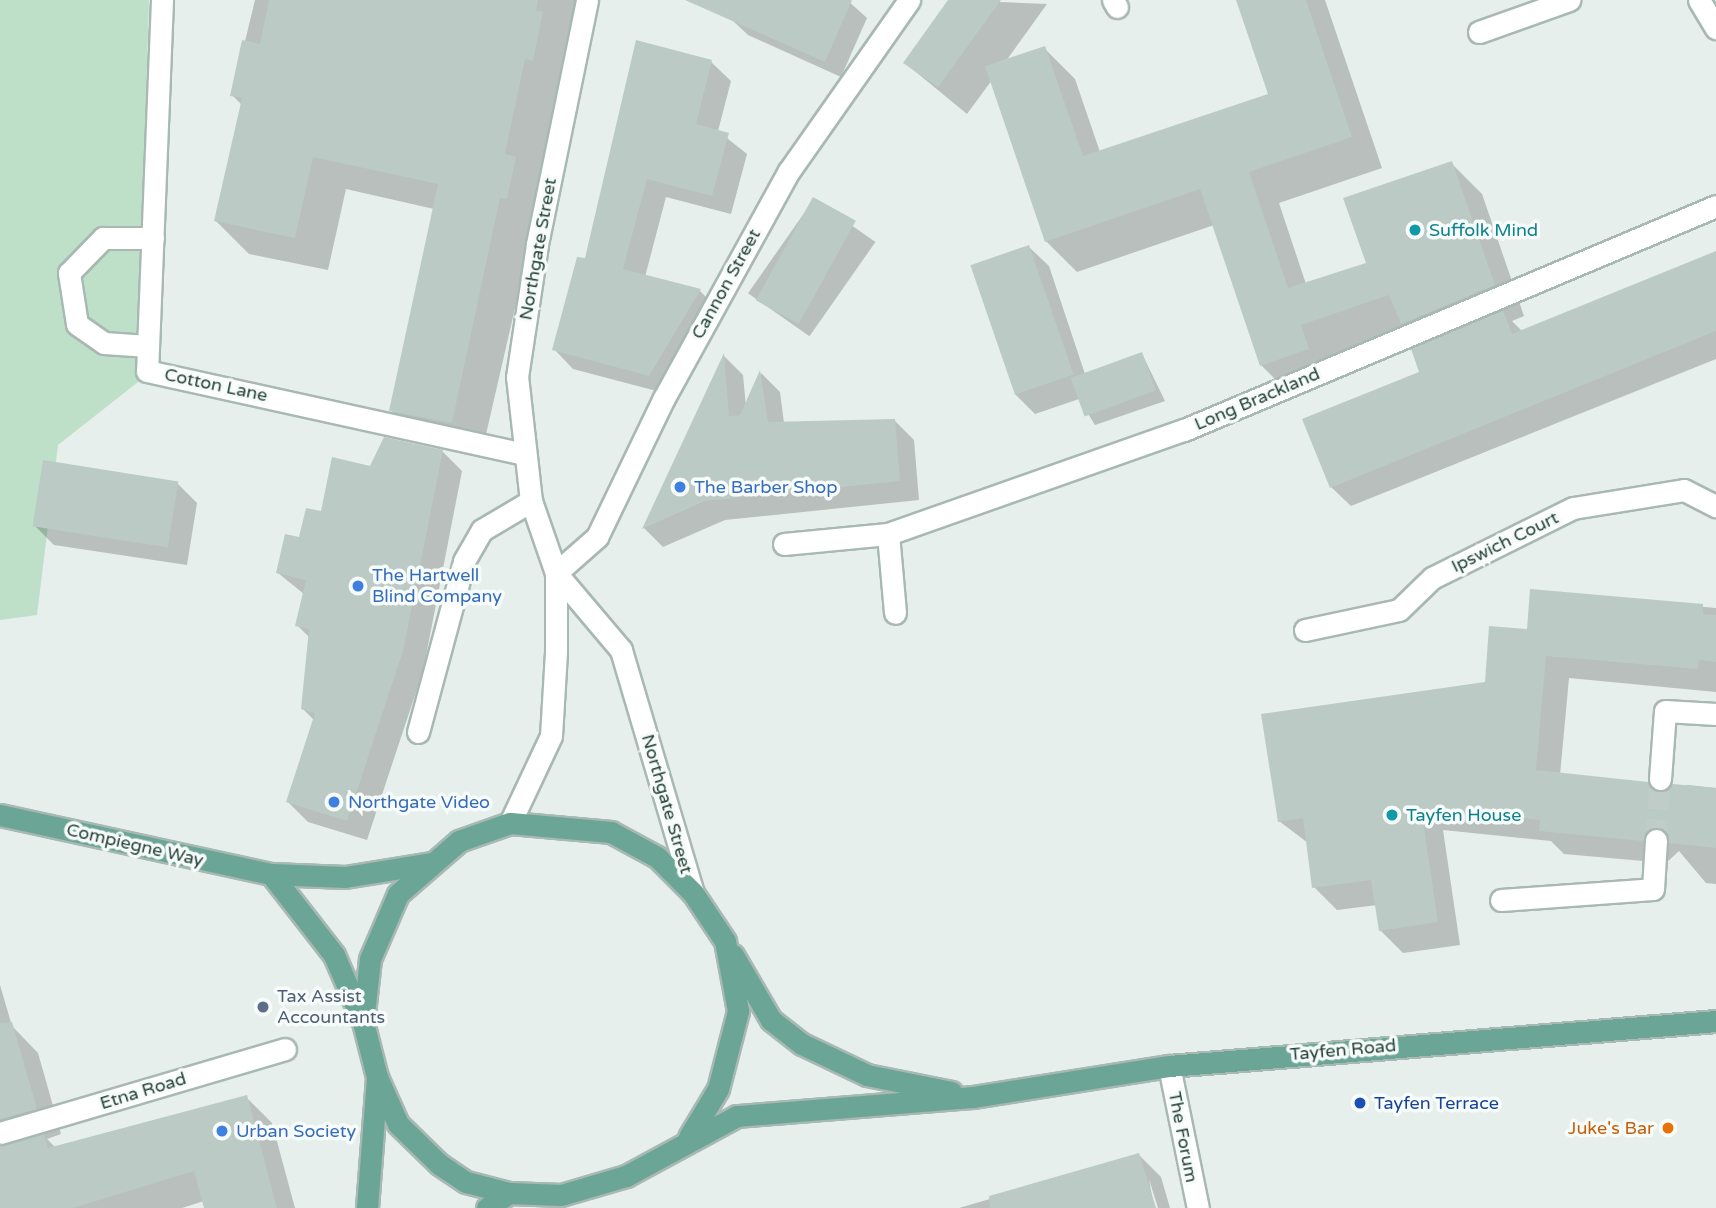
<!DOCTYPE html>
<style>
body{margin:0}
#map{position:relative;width:1716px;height:1208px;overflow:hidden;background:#e6efeb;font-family:"Varela Round",sans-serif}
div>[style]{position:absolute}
.green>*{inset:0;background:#bfe0c8}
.shadow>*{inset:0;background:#0003;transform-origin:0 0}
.building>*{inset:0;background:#bbcac4;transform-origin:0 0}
.minor-tunnel>*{height:21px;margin-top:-10.5px;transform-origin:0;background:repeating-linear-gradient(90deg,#bfccc8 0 21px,transparent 0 31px)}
.roads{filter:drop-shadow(2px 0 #a8b8b2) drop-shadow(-2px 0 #a8b8b2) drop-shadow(0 2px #a8b8b2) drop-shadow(0 -2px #a8b8b2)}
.service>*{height:21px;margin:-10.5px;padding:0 10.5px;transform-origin:10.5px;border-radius:10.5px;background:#fff}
.minor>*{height:21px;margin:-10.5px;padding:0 10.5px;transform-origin:10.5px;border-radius:10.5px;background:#fff}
.tertiary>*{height:21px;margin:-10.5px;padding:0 10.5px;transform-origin:10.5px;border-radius:10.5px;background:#fff}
.primary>*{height:21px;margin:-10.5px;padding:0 10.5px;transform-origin:10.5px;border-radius:10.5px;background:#6aa596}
.dots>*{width:19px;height:19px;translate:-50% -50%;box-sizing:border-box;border:4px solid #f7fbf9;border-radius:50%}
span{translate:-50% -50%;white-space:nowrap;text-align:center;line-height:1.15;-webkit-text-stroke:7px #f7fbf9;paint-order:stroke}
.culture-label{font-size:18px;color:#0d838f}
.left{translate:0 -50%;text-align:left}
.street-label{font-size:18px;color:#24423a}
.shop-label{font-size:18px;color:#366cbe}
.service-label{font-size:18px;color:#4e5e75}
.transit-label{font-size:18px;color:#164399}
.food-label{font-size:18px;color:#c56008}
.right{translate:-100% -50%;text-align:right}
</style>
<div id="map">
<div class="green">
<div style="clip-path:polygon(0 0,149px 0,138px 382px,58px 445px,37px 615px,0 620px)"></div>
</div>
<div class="shadow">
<div style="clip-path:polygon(255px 0,578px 0,539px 182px,548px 192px,533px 230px,481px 456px,424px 444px,391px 410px,434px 209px,346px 189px,328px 270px,249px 254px,216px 221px,242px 105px,232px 95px)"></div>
<div style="clip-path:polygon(740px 0,847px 0,867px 18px,841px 77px,748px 35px,731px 19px)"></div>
<div style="clip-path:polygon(950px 0,1047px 4px,1006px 61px,1044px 48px,1075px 79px,1100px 152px,1270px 95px,1238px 0,1325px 0,1382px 168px,1279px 203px,1306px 284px,1368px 264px,1451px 163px,1482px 194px,1524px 316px,1512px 321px,1523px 332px,1716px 253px,1716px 359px,1351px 506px,1331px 487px,1422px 373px,1424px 345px,1408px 329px,1331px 356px,1339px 380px,1292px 396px,1261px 365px,1214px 225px,1077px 272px,1046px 241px,992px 80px,967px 114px,905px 63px)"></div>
<div style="clip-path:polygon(711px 62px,731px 81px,718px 131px,747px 154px,731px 214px,666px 197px,645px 277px,700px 291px,719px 310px,668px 394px,573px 369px,554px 349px,587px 260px)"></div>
<div style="left:814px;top:199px;width:75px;height:115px;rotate:35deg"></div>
<div style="clip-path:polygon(1029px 247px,1049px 266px,1085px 374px,1142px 354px,1165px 401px,1095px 425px,1079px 399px,1035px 414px,1015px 394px)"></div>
<div style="clip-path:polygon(724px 356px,743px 375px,746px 407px,761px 373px,780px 392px,784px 423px,894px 420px,914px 440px,919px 500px,725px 520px,663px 547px,644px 528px)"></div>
<div style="clip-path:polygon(442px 451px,462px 471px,423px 671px,367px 840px,308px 822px,288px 802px,314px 720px,303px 709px,310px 638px,297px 625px,304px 594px,278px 573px,322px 513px,372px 468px,375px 456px)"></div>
<div style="clip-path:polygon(177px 483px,197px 503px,187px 565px,54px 545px,34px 525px)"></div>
<div style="clip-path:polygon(1532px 591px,1716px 608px,1716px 692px,1569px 678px,1560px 775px,1658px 794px,1688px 785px,1716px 788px,1716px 884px,1706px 883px,1679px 851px,1666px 863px,1564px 854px,1551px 841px,1443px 830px,1460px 945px,1403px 953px,1380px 930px,1377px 905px,1337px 910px,1314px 887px,1308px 843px,1279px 821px,1487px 684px,1528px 630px)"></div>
<div style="clip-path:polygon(0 985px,12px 1026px,38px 1053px,61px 1134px,47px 1139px,56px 1148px,246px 1097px,272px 1123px,295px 1208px,206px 1208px,204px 1201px,182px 1208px,0 1208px)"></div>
<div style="clip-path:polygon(1139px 1155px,1161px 1177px,1170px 1208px,1158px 1208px,1149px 1179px,1154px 1208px,959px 1208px)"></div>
</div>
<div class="building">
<div style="clip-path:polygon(269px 0,538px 0,536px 11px,543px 12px,533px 61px,525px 59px,505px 154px,516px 157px,507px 199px,500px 198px,452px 423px,389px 411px,438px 184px,313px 157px,295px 238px,214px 221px,242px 98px,230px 96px,242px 40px,260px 44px)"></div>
<div style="clip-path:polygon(685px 0,852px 0,825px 62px)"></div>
<div style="clip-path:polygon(948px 0,1001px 0,938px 87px,903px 63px)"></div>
<div style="clip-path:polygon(1236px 0,1306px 0,1352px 137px,1249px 172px,1288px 288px,1366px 263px,1343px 198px,1452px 161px,1495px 285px,1401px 324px,1389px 295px,1301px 325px,1309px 349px,1260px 366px,1200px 189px,1045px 242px,985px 66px,1045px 46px,1083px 156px,1268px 94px)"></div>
<div style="clip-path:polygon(636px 40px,712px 60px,696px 124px,729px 133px,712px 196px,647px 179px,623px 269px,701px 289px,649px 376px,552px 350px,577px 257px,585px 258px)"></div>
<div style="left:813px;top:197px;width:49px;height:118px;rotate:29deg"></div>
<div style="left:1029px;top:245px;width:137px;height:62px;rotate:71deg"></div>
<div style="clip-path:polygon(1716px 251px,1716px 331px,1330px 488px,1302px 419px,1419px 372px,1411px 349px,1503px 310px,1512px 334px)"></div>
<div style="left:1142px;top:352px;width:41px;height:76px;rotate:70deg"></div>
<div style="clip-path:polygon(724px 353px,729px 416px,740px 415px,760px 370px,768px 422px,895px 419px,900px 481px,705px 501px,642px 529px)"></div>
<div style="clip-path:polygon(384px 437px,443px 450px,403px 651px,347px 821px,286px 802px,315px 713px,301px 709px,309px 629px,295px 626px,306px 580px,276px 573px,285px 534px,299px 537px,306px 508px,321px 511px,332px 457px,370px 466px)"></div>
<div style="left:43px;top:460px;width:137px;height:67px;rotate:9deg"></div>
<div style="clip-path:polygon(1530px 589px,1703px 604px,1703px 614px,1716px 615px,1716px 662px,1699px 660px,1698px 669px,1546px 656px,1536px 770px,1648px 782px,1658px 792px,1672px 784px,1716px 788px,1716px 848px,1669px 843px,1657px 827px,1643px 841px,1539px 831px,1540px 820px,1421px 808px,1438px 922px,1379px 931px,1371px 880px,1312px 888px,1303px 818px,1278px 822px,1261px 714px,1485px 682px,1489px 626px,1527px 629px)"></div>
<div style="clip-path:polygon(12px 1022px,37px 1109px,0 1119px,0 1023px)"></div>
<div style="clip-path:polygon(247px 1095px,277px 1208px,204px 1208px,194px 1171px,73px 1208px,0 1208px,0 1146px,44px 1134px,48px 1148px)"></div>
<div style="clip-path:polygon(1139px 1153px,1156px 1208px,990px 1208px,989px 1196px)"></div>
</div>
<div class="minor-tunnel">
<div style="left:1656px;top:840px;width:61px;rotate:-86.2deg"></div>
</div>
<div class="roads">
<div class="service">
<div style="left:1113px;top:0;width:8px;rotate:60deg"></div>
<div style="left:148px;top:346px;width:44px;rotate:-176.1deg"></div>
<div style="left:104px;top:343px;width:33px;rotate:-145deg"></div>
<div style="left:77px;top:324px;width:52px;rotate:-98.9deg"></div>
<div style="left:69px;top:273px;width:49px;rotate:-45.8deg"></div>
<div style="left:103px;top:238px;width:50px"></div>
<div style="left:888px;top:534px;width:79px;rotate:84.9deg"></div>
</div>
<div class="minor">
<div style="left:162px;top:0;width:371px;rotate:92.3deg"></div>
<div style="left:147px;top:371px;width:385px;rotate:12.4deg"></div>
<div style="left:1699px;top:0;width:33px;rotate:59deg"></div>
<div style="left:1479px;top:32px;width:96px;rotate:-19.6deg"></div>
<div style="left:784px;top:544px;width:104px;rotate:-5.5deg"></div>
<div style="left:888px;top:534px;width:314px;rotate:-19.4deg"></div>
<div style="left:1184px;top:430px;width:577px;rotate:-22.83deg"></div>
<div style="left:556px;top:573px;width:55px;rotate:-41.3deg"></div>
<div style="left:597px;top:537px;width:154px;rotate:-64.3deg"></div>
<div style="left:664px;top:398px;width:259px;rotate:-61.2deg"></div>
<div style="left:789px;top:171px;width:209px;rotate:-54.9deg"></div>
<div style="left:1305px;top:630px;width:96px;rotate:-12deg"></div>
<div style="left:1399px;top:610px;width:46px;rotate:-44.1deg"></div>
<div style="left:1432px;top:578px;width:157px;rotate:-26.4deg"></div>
<div style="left:1573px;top:508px;width:112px;rotate:-9.2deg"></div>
<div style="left:1684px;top:490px;width:36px;rotate:27deg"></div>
<div style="left:418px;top:732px;width:177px;rotate:-74.9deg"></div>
<div style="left:464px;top:561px;width:36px;rotate:-60deg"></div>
<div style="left:482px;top:530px;width:57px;rotate:-30.6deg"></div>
<div style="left:1660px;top:779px;width:68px;rotate:-85.8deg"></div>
<div style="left:1665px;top:711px;width:51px;rotate:3.4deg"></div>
<div style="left:1501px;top:900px;width:152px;rotate:-4.1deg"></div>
<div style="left:1653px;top:889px;width:49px;rotate:-86.5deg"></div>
<div style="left:1169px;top:1066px;width:145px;rotate:78.5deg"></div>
<div style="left:0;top:1133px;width:297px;rotate:-16.4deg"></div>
</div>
<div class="tertiary">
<div style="left:556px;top:573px;width:101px;rotate:49.8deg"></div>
<div style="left:621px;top:650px;width:253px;rotate:73.5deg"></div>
<div style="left:510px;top:823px;width:96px;rotate:-64.8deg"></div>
<div style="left:551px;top:736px;width:85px;rotate:-86.6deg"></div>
<div style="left:556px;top:651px;width:78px;rotate:-90deg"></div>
<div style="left:556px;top:573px;width:76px;rotate:-109.1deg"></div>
<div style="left:531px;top:501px;width:125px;rotate:-96.4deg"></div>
<div style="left:517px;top:377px;width:134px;rotate:-81.4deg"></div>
<div style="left:537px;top:244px;width:249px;rotate:-78.4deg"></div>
</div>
<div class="primary">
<div style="left:0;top:815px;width:277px;rotate:12.3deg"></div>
<div style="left:271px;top:874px;width:74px;rotate:2.3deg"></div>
<div style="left:345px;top:877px;width:87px;rotate:-9.2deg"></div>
<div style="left:271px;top:874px;width:103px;rotate:52.1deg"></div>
<div style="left:334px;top:955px;width:71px;rotate:66.7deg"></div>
<div style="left:733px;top:955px;width:75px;rotate:59.7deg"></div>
<div style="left:771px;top:1020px;width:39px;rotate:38deg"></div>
<div style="left:802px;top:1044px;width:72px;rotate:25.5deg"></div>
<div style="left:867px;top:1075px;width:86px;rotate:11.4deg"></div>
<div style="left:689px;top:1137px;width:56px;rotate:-58.9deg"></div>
<div style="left:718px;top:1089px;width:81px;rotate:-75.6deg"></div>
<div style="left:738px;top:1011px;width:71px;rotate:-100.5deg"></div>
<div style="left:725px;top:941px;width:58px;rotate:-123.7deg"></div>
<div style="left:693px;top:893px;width:51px;rotate:-135deg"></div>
<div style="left:657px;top:857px;width:52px;rotate:-151.5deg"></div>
<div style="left:611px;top:832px;width:101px;rotate:-174.9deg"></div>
<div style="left:510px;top:823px;width:54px;rotate:160.6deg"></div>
<div style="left:459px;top:841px;width:81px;rotate:139deg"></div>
<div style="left:398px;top:894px;width:71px;rotate:113.3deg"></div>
<div style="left:370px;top:959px;width:63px;rotate:96.3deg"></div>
<div style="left:363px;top:1022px;width:57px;rotate:75.7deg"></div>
<div style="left:377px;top:1077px;width:51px;rotate:65.9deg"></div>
<div style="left:398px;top:1124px;width:57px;rotate:44.3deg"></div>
<div style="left:439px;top:1164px;width:32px;rotate:34deg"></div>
<div style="left:466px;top:1182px;width:44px;rotate:14.3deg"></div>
<div style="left:509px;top:1193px;width:52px;rotate:2.2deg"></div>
<div style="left:561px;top:1195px;width:68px;rotate:-16.3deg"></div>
<div style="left:626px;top:1176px;width:126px;rotate:-28.4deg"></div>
<div style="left:737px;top:1116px;width:237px;rotate:-4.6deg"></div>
<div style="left:973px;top:1097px;width:198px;rotate:-9deg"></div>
<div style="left:1169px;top:1066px;width:549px;rotate:-4.7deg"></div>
<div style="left:367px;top:1208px;width:131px;rotate:-85.6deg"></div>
<div style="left:487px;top:1208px;width:27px;rotate:-34deg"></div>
</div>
</div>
<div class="dots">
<div style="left:1415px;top:230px;background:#0f9aa8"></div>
<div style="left:680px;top:487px;background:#3f7fe0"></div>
<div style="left:358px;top:586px;background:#3f7fe0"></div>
<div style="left:334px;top:802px;background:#3f7fe0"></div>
<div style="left:1392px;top:815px;background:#0f9aa8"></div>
<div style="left:263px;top:1007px;background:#5c6f8a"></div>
<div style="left:1360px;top:1103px;background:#1a4fb4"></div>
<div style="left:1668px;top:1128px;background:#e8710a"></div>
<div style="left:222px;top:1131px;background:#3f7fe0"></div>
</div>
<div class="culture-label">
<span class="left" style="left:1429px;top:230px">Suffolk Mind</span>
<span class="left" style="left:1406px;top:815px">Tayfen House</span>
</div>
<div class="street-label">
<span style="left:538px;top:249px;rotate:-80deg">Northgate Street</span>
<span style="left:726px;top:284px;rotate:-61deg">Cannon Street</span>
<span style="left:216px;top:385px;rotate:12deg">Cotton Lane</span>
<span style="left:1257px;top:399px;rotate:-23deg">Long Brackland</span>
<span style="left:1505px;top:542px;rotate:-26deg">Ipswich Court</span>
<span style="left:667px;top:804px;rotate:74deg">Northgate Street</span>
<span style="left:135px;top:845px;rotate:13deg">Compiegne Way</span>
<span style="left:1343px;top:1050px;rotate:-5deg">Tayfen Road</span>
<span style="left:143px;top:1091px;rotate:-17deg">Etna Road</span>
<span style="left:1183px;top:1137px;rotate:79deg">The Forum</span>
</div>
<div class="shop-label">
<span class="left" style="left:694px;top:487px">The Barber Shop</span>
<span class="left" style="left:372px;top:586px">The Hartwell<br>Blind Company</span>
<span class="left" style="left:348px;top:802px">Northgate Video</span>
<span class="left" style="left:236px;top:1131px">Urban Society</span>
</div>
<div class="service-label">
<span class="left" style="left:277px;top:1007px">Tax Assist<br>Accountants</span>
</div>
<div class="transit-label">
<span class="left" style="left:1374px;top:1103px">Tayfen Terrace</span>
</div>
<div class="food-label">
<span class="right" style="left:1654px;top:1128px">Juke's Bar</span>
</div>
</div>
